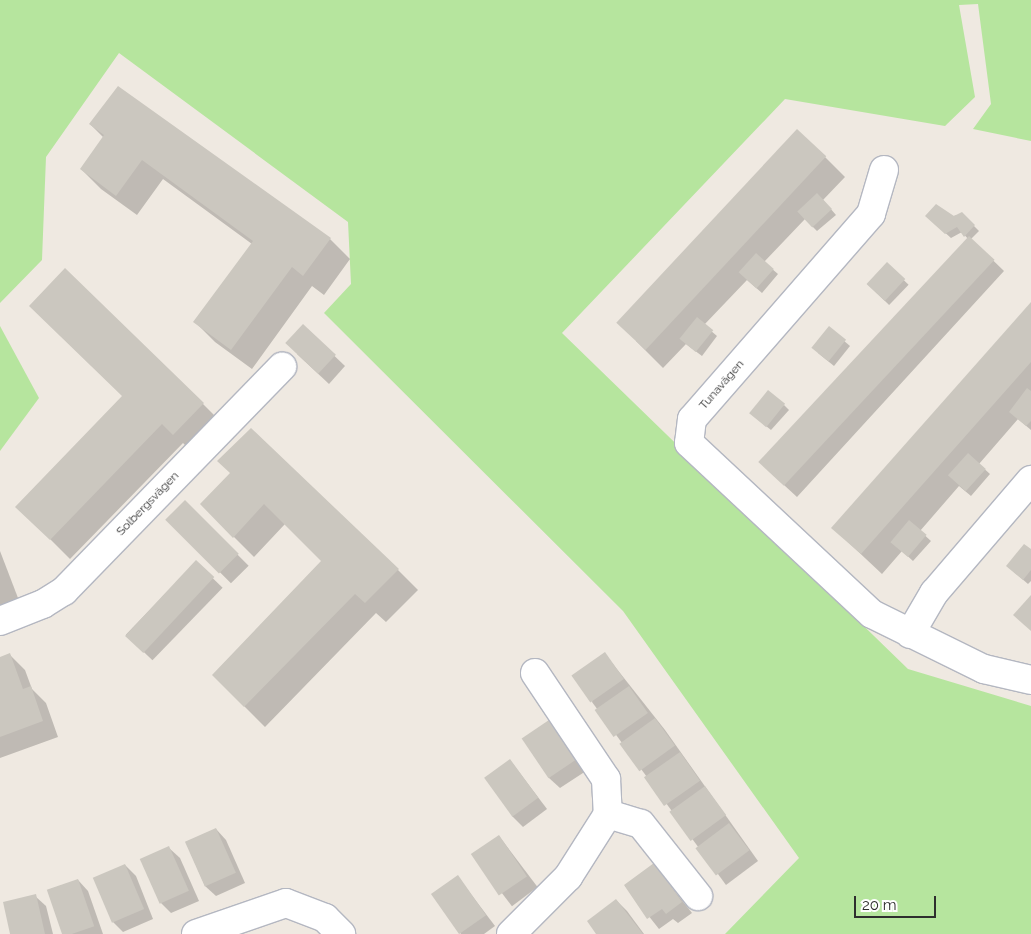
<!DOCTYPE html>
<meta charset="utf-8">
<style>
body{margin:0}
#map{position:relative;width:1031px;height:934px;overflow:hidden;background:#efe9e1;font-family:Raleway,sans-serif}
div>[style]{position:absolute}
.green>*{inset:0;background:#b6e59e}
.shadow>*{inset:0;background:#0003;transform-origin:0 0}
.building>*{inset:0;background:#cbc7bf;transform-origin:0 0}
.roads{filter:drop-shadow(1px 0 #b4b7c1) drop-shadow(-1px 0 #b4b7c1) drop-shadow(0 1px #b4b7c1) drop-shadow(0 -1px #b4b7c1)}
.minor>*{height:28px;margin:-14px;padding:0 14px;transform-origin:14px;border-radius:14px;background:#fff}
span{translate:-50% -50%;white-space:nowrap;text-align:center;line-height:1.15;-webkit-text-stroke:4px #fff;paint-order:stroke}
.street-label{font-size:12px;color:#2e2e2e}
.scale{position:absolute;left:854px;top:896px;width:82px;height:22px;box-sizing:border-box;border:2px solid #2e2e2e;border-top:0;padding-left:6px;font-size:15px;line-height:18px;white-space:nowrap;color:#2e2e2e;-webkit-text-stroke:4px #fff;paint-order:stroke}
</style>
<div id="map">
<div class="green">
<div style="clip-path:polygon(0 0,1031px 0,1031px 141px,973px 129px,991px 104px,978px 4px,959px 5px,975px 97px,945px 126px,785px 99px,562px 333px,908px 669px,1031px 706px,1031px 934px,725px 934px,799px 858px,623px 611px,324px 313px,351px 284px,348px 222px,119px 53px,46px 157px,42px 260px,0 303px)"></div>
<div style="clip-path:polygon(0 326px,39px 398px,0 451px)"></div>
</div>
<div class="shadow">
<div style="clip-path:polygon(90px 124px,330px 239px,350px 259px,324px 295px,312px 286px,252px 369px,215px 342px,195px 322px,252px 244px,163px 179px,137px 215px,101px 189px,81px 169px,104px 138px)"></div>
<div style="clip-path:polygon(825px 157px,845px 177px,823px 200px,836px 215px,817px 231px,805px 219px,764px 262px,778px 274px,762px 293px,747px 280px,704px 325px,717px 336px,702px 356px,686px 344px,663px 368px,636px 341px)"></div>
<div style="clip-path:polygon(962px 214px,979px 231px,971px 239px,1004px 271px,797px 497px,772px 474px,968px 239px,962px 232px,951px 238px,932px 221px)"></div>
<div style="left:887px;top:264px;width:30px;height:28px;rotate:44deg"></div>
<div style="clip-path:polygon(1031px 304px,1031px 430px,1018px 419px,979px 464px,990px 474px,971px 496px,959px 486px,920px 531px,931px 541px,913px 561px,902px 551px,882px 574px,833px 528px)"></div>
<div style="clip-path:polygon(303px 326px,345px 366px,329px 384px,297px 354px)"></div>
<div style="clip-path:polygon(829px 328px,850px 346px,834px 366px,818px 353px)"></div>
<div style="clip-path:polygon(123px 397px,203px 404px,223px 424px,194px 454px,183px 443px,70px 559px,17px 506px)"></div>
<div style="clip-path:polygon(784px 405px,789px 410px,771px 430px,756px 418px)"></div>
<div style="clip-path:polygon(231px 473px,398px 570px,418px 590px,386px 622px,376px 613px,265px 727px,213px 675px,322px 561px,285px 524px,254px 557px,234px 537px)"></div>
<div style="left:185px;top:502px;width:90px;height:25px;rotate:45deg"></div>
<div style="clip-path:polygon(0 551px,23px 611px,0 620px)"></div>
<div style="clip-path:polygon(1031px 551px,1031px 581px,1028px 584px,1007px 566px)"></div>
<div style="left:196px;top:562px;width:37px;height:101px;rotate:44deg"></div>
<div style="clip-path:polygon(605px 654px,665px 730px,758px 861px,726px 885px,592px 702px)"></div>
<div style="clip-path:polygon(10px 655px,25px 670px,32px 689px,46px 703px,58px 737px,0 758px,0 658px)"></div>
<div style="clip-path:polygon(549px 721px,586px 771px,560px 788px,549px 778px)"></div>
<div style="clip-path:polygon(510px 760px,547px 809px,523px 827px,512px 816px)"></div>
<div style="clip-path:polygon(216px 829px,226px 840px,245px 883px,216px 896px,205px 886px,186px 842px)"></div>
<div style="left:499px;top:836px;width:64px;height:32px;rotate:53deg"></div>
<div style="clip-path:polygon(169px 848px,180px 858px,199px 901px,171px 913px,161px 903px)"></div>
<div style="clip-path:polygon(125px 865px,136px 876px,153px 919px,123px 932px,112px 921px)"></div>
<div style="clip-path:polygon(654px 865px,692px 913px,678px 923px,673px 919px,659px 929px,625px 886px)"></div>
<div style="clip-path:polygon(458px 877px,495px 926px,484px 934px,461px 934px,433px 894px)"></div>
<div style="clip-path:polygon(78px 880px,88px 891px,103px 934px,63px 934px,48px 890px)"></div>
<div style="clip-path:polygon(35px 896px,46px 906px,53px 934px,11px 934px)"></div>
<div style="clip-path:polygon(616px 900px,627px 911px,644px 934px,598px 934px)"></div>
</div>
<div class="building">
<div style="clip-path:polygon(118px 86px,331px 238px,303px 276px,292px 267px,231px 350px,193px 322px,253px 241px,142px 160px,116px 196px,80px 169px,104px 135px,89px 124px)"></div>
<div style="left:797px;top:129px;width:40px;height:265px;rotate:43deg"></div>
<div style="left:817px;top:193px;width:22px;height:27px;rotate:47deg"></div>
<div style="clip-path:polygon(936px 204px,954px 216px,962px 212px,975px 225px,964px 237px,957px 227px,945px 234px,925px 216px)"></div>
<div style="left:969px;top:236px;width:35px;height:309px;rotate:43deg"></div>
<div style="left:756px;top:253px;width:24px;height:26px;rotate:42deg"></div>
<div style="left:887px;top:262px;width:25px;height:30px;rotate:43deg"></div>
<div style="clip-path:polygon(65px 268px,204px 403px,173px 435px,162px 424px,50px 540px,15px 507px,122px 396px,29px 306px)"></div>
<div style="clip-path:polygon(1031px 302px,1031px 362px,861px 554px,831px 528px)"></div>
<div style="left:697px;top:317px;width:21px;height:28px;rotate:39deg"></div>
<div style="left:303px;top:324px;width:45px;height:26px;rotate:43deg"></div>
<div style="left:829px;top:326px;width:22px;height:28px;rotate:39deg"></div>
<div style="clip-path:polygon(1027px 388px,1031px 391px,1031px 421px,1026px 426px,1009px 412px)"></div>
<div style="left:768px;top:390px;width:22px;height:30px;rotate:39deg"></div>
<div style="clip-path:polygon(251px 428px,399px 569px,365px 603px,355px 594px,244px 707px,212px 675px,321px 561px,264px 504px,233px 538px,200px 504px,230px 473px,217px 461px)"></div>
<div style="left:968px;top:453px;width:24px;height:30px;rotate:42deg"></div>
<div style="left:185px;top:500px;width:76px;height:28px;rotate:45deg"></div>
<div style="left:909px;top:520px;width:23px;height:29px;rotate:40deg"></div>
<div style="clip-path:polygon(1024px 544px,1031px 549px,1031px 570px,1023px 580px,1006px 566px)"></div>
<div style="left:196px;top:560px;width:25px;height:104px;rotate:43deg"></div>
<div style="clip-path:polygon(1031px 595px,1031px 631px,1013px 615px)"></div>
<div style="left:605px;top:652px;width:33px;height:41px;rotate:55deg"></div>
<div style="clip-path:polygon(10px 653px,23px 689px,31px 686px,43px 721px,0 737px,0 657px)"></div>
<div style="left:629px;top:686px;width:33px;height:42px;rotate:55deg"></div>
<div style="left:655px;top:718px;width:34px;height:44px;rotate:54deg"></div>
<div style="left:549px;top:720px;width:48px;height:33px;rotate:56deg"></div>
<div style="left:680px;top:752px;width:35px;height:44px;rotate:55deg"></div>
<div style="left:510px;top:759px;width:48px;height:32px;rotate:54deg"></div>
<div style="left:705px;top:786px;width:36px;height:44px;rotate:54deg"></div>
<div style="left:729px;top:823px;width:34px;height:42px;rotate:53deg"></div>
<div style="left:216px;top:828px;width:49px;height:34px;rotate:66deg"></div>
<div style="left:499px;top:835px;width:50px;height:34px;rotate:56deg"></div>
<div style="left:169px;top:846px;width:49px;height:32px;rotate:66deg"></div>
<div style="clip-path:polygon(654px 863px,682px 902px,666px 914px,662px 909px,647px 919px,624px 885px)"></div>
<div style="left:125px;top:864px;width:49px;height:35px;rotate:67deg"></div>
<div style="left:458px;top:875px;width:49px;height:33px;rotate:55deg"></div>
<div style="left:78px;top:879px;width:50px;height:33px;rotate:71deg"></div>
<div style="clip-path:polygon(36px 894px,45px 934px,10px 934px,3px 902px)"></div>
<div style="clip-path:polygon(616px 899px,643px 934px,596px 934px,587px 921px)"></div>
</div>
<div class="roads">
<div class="minor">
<div style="left:884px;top:170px;width:46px;rotate:106.5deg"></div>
<div style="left:871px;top:214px;width:272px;rotate:131.1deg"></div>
<div style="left:692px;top:419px;width:24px;rotate:97deg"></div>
<div style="left:689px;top:443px;width:250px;rotate:43.1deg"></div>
<div style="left:872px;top:614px;width:125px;rotate:26.2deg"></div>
<div style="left:984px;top:669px;width:48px;rotate:13.2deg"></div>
<div style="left:0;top:621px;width:46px;rotate:-21.6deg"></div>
<div style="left:43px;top:604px;width:25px;rotate:-32deg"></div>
<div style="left:64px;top:591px;width:313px;rotate:-45.8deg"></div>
<div style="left:910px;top:634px;width:48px;rotate:-59.7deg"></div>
<div style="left:934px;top:593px;width:149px;rotate:-49.4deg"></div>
<div style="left:535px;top:673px;width:128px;rotate:56.2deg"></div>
<div style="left:606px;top:779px;width:35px;rotate:87deg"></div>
<div style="left:608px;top:814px;width:34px;rotate:17deg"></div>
<div style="left:641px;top:824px;width:92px;rotate:51.6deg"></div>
<div style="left:196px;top:934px;width:95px;rotate:-19deg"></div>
<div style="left:286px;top:903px;width:42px;rotate:21deg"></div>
<div style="left:325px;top:918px;width:23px;rotate:45deg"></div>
<div style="left:511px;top:934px;width:81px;rotate:-45deg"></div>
<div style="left:568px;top:877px;width:75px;rotate:-57.6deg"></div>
</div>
</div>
<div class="street-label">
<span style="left:722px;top:385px;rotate:-49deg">Tunavägen</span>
<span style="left:148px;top:504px;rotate:-46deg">Solbergsvägen</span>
</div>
<div class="scale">20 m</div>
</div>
